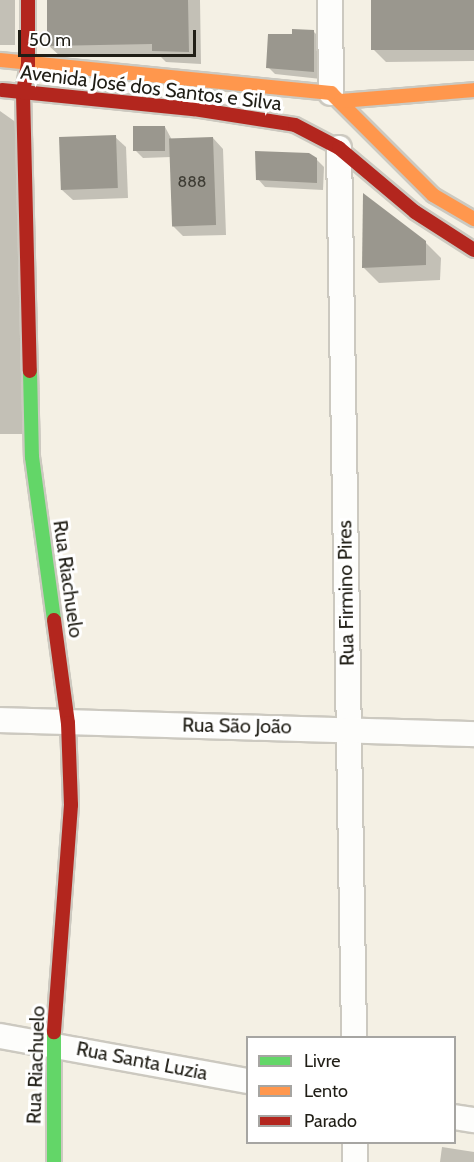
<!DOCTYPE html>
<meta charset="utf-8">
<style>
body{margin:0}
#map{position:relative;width:474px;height:1162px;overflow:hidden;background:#f4f0e4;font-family:Cabin,sans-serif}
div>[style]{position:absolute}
.shadow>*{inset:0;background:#0003;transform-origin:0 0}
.building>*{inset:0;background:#9a978e;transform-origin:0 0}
.roads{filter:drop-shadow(2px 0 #ccc9c0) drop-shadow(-2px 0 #ccc9c0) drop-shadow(0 2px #ccc9c0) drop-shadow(0 -2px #ccc9c0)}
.street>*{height:24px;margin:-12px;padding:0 12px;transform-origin:12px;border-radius:12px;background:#fdfdfb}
.fast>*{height:14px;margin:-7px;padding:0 7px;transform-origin:7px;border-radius:7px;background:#63d668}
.slow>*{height:14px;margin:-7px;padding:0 7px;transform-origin:7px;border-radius:7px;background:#ff974d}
.jam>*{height:14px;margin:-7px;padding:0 7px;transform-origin:7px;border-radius:7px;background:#b3261e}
span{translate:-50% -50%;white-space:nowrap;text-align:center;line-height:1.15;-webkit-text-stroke:6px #fff;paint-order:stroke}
.number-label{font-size:16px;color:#3e3c34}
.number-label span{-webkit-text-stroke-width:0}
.street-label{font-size:20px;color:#201e16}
.legend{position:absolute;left:246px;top:1036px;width:210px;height:108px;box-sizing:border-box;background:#fff;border:2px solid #a6a5a2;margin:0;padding:8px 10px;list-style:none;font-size:18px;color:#201e16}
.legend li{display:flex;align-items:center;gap:12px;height:30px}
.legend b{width:30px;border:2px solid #a6a5a2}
.scale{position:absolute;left:18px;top:30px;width:178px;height:27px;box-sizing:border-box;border:3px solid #201e16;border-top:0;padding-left:8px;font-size:18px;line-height:21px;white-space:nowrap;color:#201e16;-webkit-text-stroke:4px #fff;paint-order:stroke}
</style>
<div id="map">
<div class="shadow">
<div style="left:0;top:0;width:15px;height:45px"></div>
<div style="clip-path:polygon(48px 0,200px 0,201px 64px,166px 62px,160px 56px,61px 57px,48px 45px)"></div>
<div style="clip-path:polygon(372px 0,474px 0,474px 61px,386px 62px,374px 50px)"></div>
<div style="clip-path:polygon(314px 32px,321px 39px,321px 79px,275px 74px,268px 67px,294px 35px)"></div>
<div style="clip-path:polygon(0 111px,17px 123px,25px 434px,0 434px)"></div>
<div style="clip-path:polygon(165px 127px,172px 140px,213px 138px,223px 149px,226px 235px,183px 236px,173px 226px,171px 157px,143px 158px,135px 150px)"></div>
<div style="clip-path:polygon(115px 137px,126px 147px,128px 198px,73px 200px,62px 190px)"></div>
<div style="clip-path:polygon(316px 159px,324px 167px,323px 190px,265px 187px,258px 179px)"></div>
<div style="clip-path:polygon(425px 242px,441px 258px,440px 280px,379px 283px,364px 268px)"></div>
<div style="clip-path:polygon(442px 1147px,474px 1152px,474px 1162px,440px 1162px)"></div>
</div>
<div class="building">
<div style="clip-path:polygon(47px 0,188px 0,189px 52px,152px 51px,152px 44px,47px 46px)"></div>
<div style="left:371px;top:0;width:103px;height:50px"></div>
<div style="clip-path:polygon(292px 29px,314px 30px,314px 72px,266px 68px,268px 34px,292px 34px)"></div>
<div style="left:133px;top:126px;width:32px;height:25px"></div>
<div style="left:116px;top:135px;width:53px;height:57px;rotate:88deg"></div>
<div style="left:213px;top:137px;width:88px;height:44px;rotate:88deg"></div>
<div style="clip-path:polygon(255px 151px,309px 153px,317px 158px,317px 183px,256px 180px)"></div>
<div style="clip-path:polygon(363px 193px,426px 241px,426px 265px,362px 268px)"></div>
</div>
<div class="roads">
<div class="street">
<div style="left:330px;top:0;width:93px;rotate:89.4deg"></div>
<div style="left:339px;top:148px;width:890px;rotate:89.03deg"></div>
<div style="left:0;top:720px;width:474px;rotate:1.7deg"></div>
<div style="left:0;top:1036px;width:252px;rotate:10.3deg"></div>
<div style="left:454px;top:1117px;width:20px;rotate:9deg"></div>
<div style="left:355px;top:1142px;width:20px;rotate:90deg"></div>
</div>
<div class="fast">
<div style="left:30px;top:371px;width:86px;rotate:88.7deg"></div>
<div style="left:32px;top:457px;width:164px;rotate:82.3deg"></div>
<div style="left:54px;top:1162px;width:130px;rotate:-90deg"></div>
</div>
<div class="slow">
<div style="left:0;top:60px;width:333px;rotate:5.7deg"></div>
<div style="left:331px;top:93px;width:144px;rotate:45deg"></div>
<div style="left:433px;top:195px;width:48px;rotate:30.3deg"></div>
<div style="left:341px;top:101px;width:133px;rotate:-4.7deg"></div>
</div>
<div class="jam">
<div style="left:28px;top:0;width:64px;rotate:90deg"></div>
<div style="left:28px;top:64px;width:29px;rotate:100deg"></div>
<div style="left:23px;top:93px;width:278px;rotate:88.6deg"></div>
<div style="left:2px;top:90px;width:193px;rotate:5.7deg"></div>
<div style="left:194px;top:109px;width:102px;rotate:9deg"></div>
<div style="left:295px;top:125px;width:50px;rotate:27.6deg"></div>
<div style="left:339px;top:148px;width:99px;rotate:40.1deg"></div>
<div style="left:415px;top:212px;width:70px;rotate:32.8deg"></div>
<div style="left:54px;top:620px;width:104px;rotate:82.3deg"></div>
<div style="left:68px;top:723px;width:82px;rotate:87.9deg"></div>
<div style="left:71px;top:805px;width:228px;rotate:94.3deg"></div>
</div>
</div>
<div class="number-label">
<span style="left:192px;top:182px">888</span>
</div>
<div class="street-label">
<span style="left:151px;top:88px;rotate:7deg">Avenida José dos Santos e Silva</span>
<span style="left:68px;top:579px;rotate:82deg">Rua Riachuelo</span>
<span style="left:346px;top:593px;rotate:-91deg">Rua Firmino Pires</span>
<span style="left:237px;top:726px;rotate:1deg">Rua São João</span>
<span style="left:142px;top:1061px;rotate:11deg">Rua Santa Luzia</span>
<span style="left:36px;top:1065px;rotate:-88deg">Rua Riachuelo</span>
</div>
<ul class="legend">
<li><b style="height:8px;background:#63d668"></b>Livre</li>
<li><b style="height:8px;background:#ff974d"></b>Lento</li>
<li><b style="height:8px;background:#b3261e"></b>Parado</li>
</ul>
<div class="scale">50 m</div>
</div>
